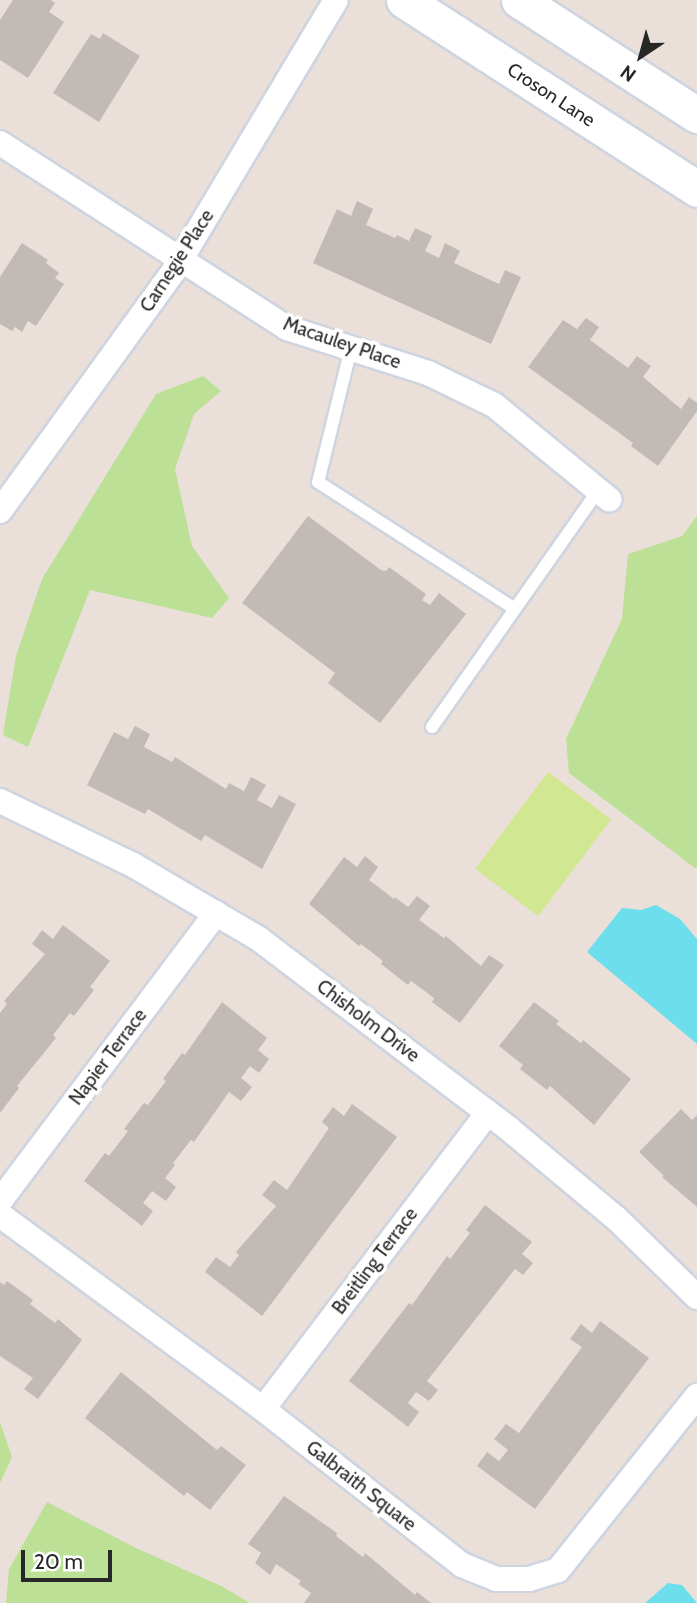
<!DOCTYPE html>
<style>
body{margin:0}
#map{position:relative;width:697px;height:1603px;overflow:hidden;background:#eae0d9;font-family:Cabin,sans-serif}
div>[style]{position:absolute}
.green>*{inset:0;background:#bbe096}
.pitch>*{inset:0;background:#d1e791;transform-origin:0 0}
.water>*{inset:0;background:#6ddeeb}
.building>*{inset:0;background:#c2bab6}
.roads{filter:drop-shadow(2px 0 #ced5e0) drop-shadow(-2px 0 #ced5e0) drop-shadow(0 2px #ced5e0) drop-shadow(0 -2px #ced5e0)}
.lane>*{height:12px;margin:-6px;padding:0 6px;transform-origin:6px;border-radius:6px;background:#fff}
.street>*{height:24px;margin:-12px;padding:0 12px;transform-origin:12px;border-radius:12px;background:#fff}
.secondary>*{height:35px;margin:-17.5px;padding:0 17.5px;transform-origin:17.5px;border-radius:17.5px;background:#fff}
span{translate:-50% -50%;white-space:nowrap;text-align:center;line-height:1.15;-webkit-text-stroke:7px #fff;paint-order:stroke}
.street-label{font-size:19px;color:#272727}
.north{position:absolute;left:606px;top:21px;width:70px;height:70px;-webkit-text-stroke:5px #fff;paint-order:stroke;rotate:216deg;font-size:19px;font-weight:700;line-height:28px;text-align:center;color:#272727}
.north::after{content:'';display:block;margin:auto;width:24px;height:32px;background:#272727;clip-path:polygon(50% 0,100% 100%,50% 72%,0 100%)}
.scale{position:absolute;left:21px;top:1550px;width:91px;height:32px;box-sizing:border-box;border:4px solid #272727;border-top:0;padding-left:9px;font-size:21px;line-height:24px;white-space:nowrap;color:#272727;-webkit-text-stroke:5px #fff;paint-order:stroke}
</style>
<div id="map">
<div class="green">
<div style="clip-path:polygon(203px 376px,221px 391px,194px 414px,175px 469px,192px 546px,229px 598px,212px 618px,90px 590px,28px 747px,3px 735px,16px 656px,42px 579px,156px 394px)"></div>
<div style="clip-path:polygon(697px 516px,697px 867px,695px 868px,569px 773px,566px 739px,622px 619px,628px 554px,682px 536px)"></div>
<div style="clip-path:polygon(0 1422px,12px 1457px,0 1483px)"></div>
<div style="clip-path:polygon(47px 1502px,136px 1548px,221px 1586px,250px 1603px,6px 1603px,9px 1569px)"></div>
</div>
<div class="pitch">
<div style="left:548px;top:772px;width:79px;height:121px;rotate:37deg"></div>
</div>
<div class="water">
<div style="clip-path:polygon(656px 905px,680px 919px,697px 939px,697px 1044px,587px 952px,622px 908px,641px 910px)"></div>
<div style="clip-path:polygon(668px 1583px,682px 1585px,697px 1603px,645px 1603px)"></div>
</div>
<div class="building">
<div style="clip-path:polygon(13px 0,51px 0,55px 3px,49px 12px,64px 22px,28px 78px,0 60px,0 20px)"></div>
<div style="clip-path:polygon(103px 33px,140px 56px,99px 122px,53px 93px,91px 34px,100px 39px)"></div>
<div style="clip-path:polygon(357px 201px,373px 209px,366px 225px,395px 238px,397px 235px,409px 241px,415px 228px,432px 236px,425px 251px,439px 258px,445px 243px,460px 251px,454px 263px,499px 284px,505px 270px,521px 277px,491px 344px,313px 263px,337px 209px,351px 216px)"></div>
<div style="clip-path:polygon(22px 243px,48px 260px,46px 263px,59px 273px,55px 278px,64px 284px,36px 326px,28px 321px,22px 332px,15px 327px,12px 331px,0 324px,0 277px)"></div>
<div style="clip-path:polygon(586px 318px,599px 327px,590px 340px,628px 368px,637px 356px,651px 366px,643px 377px,681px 409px,689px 397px,697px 403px,697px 411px,658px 466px,631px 446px,633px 443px,528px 367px,563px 320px,577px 329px)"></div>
<div style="clip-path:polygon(308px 516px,381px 570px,386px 571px,389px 567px,426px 594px,422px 600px,430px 605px,439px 593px,466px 614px,380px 723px,328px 683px,335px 673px,242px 603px)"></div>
<div style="clip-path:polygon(135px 726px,150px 734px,144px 747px,172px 762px,175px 757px,226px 789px,229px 783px,244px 791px,251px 777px,266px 785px,257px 800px,272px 808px,279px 795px,296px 804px,262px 869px,205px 835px,201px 841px,148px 809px,145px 814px,87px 785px,114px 732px,128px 739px)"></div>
<div style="clip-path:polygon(365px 856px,378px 867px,369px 880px,394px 899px,395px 897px,408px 907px,417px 896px,430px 906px,419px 920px,444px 938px,446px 936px,481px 966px,489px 955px,504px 965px,460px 1023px,432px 1002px,434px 998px,411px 981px,408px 985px,381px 964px,383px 961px,361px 944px,359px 946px,309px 904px,344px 857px,357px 867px)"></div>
<div style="clip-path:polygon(63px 925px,110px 961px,90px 987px,94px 990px,74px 1016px,70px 1013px,53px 1035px,56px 1038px,17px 1086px,19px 1088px,0 1113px,0 1013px,7px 1004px,4px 1001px,45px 954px,32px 944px,42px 930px,53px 939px)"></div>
<div style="clip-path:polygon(222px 1002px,267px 1038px,258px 1050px,269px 1059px,259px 1073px,250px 1066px,241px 1078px,252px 1087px,241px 1101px,229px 1092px,194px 1142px,191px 1140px,173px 1163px,175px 1165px,165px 1178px,176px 1187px,166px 1201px,152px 1191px,143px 1203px,153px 1211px,142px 1226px,84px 1181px,105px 1153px,109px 1156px,128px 1131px,124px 1129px,144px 1103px,148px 1105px,166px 1081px,163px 1079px,182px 1053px,185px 1055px)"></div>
<div style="clip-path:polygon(534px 1002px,559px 1021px,556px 1024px,581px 1043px,583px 1040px,631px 1079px,594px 1125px,550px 1086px,547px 1090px,520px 1069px,523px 1065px,499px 1046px)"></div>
<div style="clip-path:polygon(352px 1104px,397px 1137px,262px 1316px,205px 1272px,216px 1257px,230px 1267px,239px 1255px,236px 1252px,276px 1206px,262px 1195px,274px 1180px,287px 1190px,329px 1128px,322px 1122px,333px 1107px,344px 1116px)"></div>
<div style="clip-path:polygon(681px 1109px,692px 1120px,697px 1115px,697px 1207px,662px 1177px,664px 1176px,639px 1152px)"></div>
<div style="clip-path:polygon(485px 1205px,532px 1242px,522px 1254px,533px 1263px,523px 1275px,515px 1269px,427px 1381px,438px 1390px,429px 1401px,416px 1392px,408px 1403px,419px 1412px,408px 1427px,349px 1381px,409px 1303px,412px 1305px,447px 1256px,450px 1259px,470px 1233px,466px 1230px)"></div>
<div style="clip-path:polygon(7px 1281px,33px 1300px,30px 1304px,55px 1323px,58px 1319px,82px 1340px,38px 1399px,24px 1389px,33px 1378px,0 1356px,0 1282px,4px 1285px)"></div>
<div style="clip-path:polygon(600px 1321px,649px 1358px,535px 1509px,477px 1466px,487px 1452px,499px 1461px,508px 1450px,494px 1439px,506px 1424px,519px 1433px,582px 1347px,570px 1339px,581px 1324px,592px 1333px)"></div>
<div style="clip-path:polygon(121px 1372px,217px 1450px,221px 1446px,246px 1465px,210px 1510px,187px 1492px,184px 1496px,85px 1418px)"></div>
<div style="clip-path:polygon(284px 1496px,337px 1533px,336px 1536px,363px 1557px,365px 1553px,415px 1595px,417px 1592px,431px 1603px,304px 1603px,311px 1593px,298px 1584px,301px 1581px,276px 1564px,270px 1575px,255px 1563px,261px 1553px,248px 1544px)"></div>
</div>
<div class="roads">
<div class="lane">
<div style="left:351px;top:348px;width:138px;rotate:103.8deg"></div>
<div style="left:318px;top:482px;width:234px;rotate:32.8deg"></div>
<div style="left:432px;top:727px;width:289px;rotate:-54.9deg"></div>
</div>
<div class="street">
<div style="left:0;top:143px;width:341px;rotate:32.8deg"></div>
<div style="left:287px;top:328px;width:148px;rotate:17.7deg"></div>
<div style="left:428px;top:373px;width:73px;rotate:25.9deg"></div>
<div style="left:494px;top:405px;width:149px;rotate:39.3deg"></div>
<div style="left:0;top:511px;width:299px;rotate:-54.1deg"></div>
<div style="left:175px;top:269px;width:313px;rotate:-59.1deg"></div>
<div style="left:0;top:801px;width:148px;rotate:25.7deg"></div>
<div style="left:133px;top:865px;width:146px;rotate:30.4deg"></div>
<div style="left:259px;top:939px;width:314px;rotate:37.2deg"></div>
<div style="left:509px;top:1129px;width:139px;rotate:39.8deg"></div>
<div style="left:616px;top:1218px;width:113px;rotate:44.3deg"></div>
<div style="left:0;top:1201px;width:360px;rotate:-53.1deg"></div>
<div style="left:0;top:1215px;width:327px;rotate:36.4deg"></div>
<div style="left:263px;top:1409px;width:253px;rotate:38.1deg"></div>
<div style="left:462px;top:1565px;width:37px;rotate:22deg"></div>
<div style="left:496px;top:1579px;width:33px"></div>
<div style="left:529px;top:1579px;width:30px;rotate:-17deg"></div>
<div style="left:558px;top:1570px;width:223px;rotate:-51.4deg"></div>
<div style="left:263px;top:1409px;width:372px;rotate:-52.8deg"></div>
</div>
<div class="secondary">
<div style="left:404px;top:0;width:349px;rotate:32.8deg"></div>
<div style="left:519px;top:0;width:212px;rotate:32.9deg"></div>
</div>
</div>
<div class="street-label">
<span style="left:551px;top:95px;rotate:33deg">Croson Lane</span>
<span style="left:177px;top:261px;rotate:-57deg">Carnegie Place</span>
<span style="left:342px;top:343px;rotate:19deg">Macauley Place</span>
<span style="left:368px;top:1021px;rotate:37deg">Chisholm Drive</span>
<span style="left:108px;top:1057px;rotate:-53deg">Napier Terrace</span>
<span style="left:375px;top:1261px;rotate:-53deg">Breitling Terrace</span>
<span style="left:361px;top:1486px;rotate:38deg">Galbraith Square</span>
</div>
<div class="north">N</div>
<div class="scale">20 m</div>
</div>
